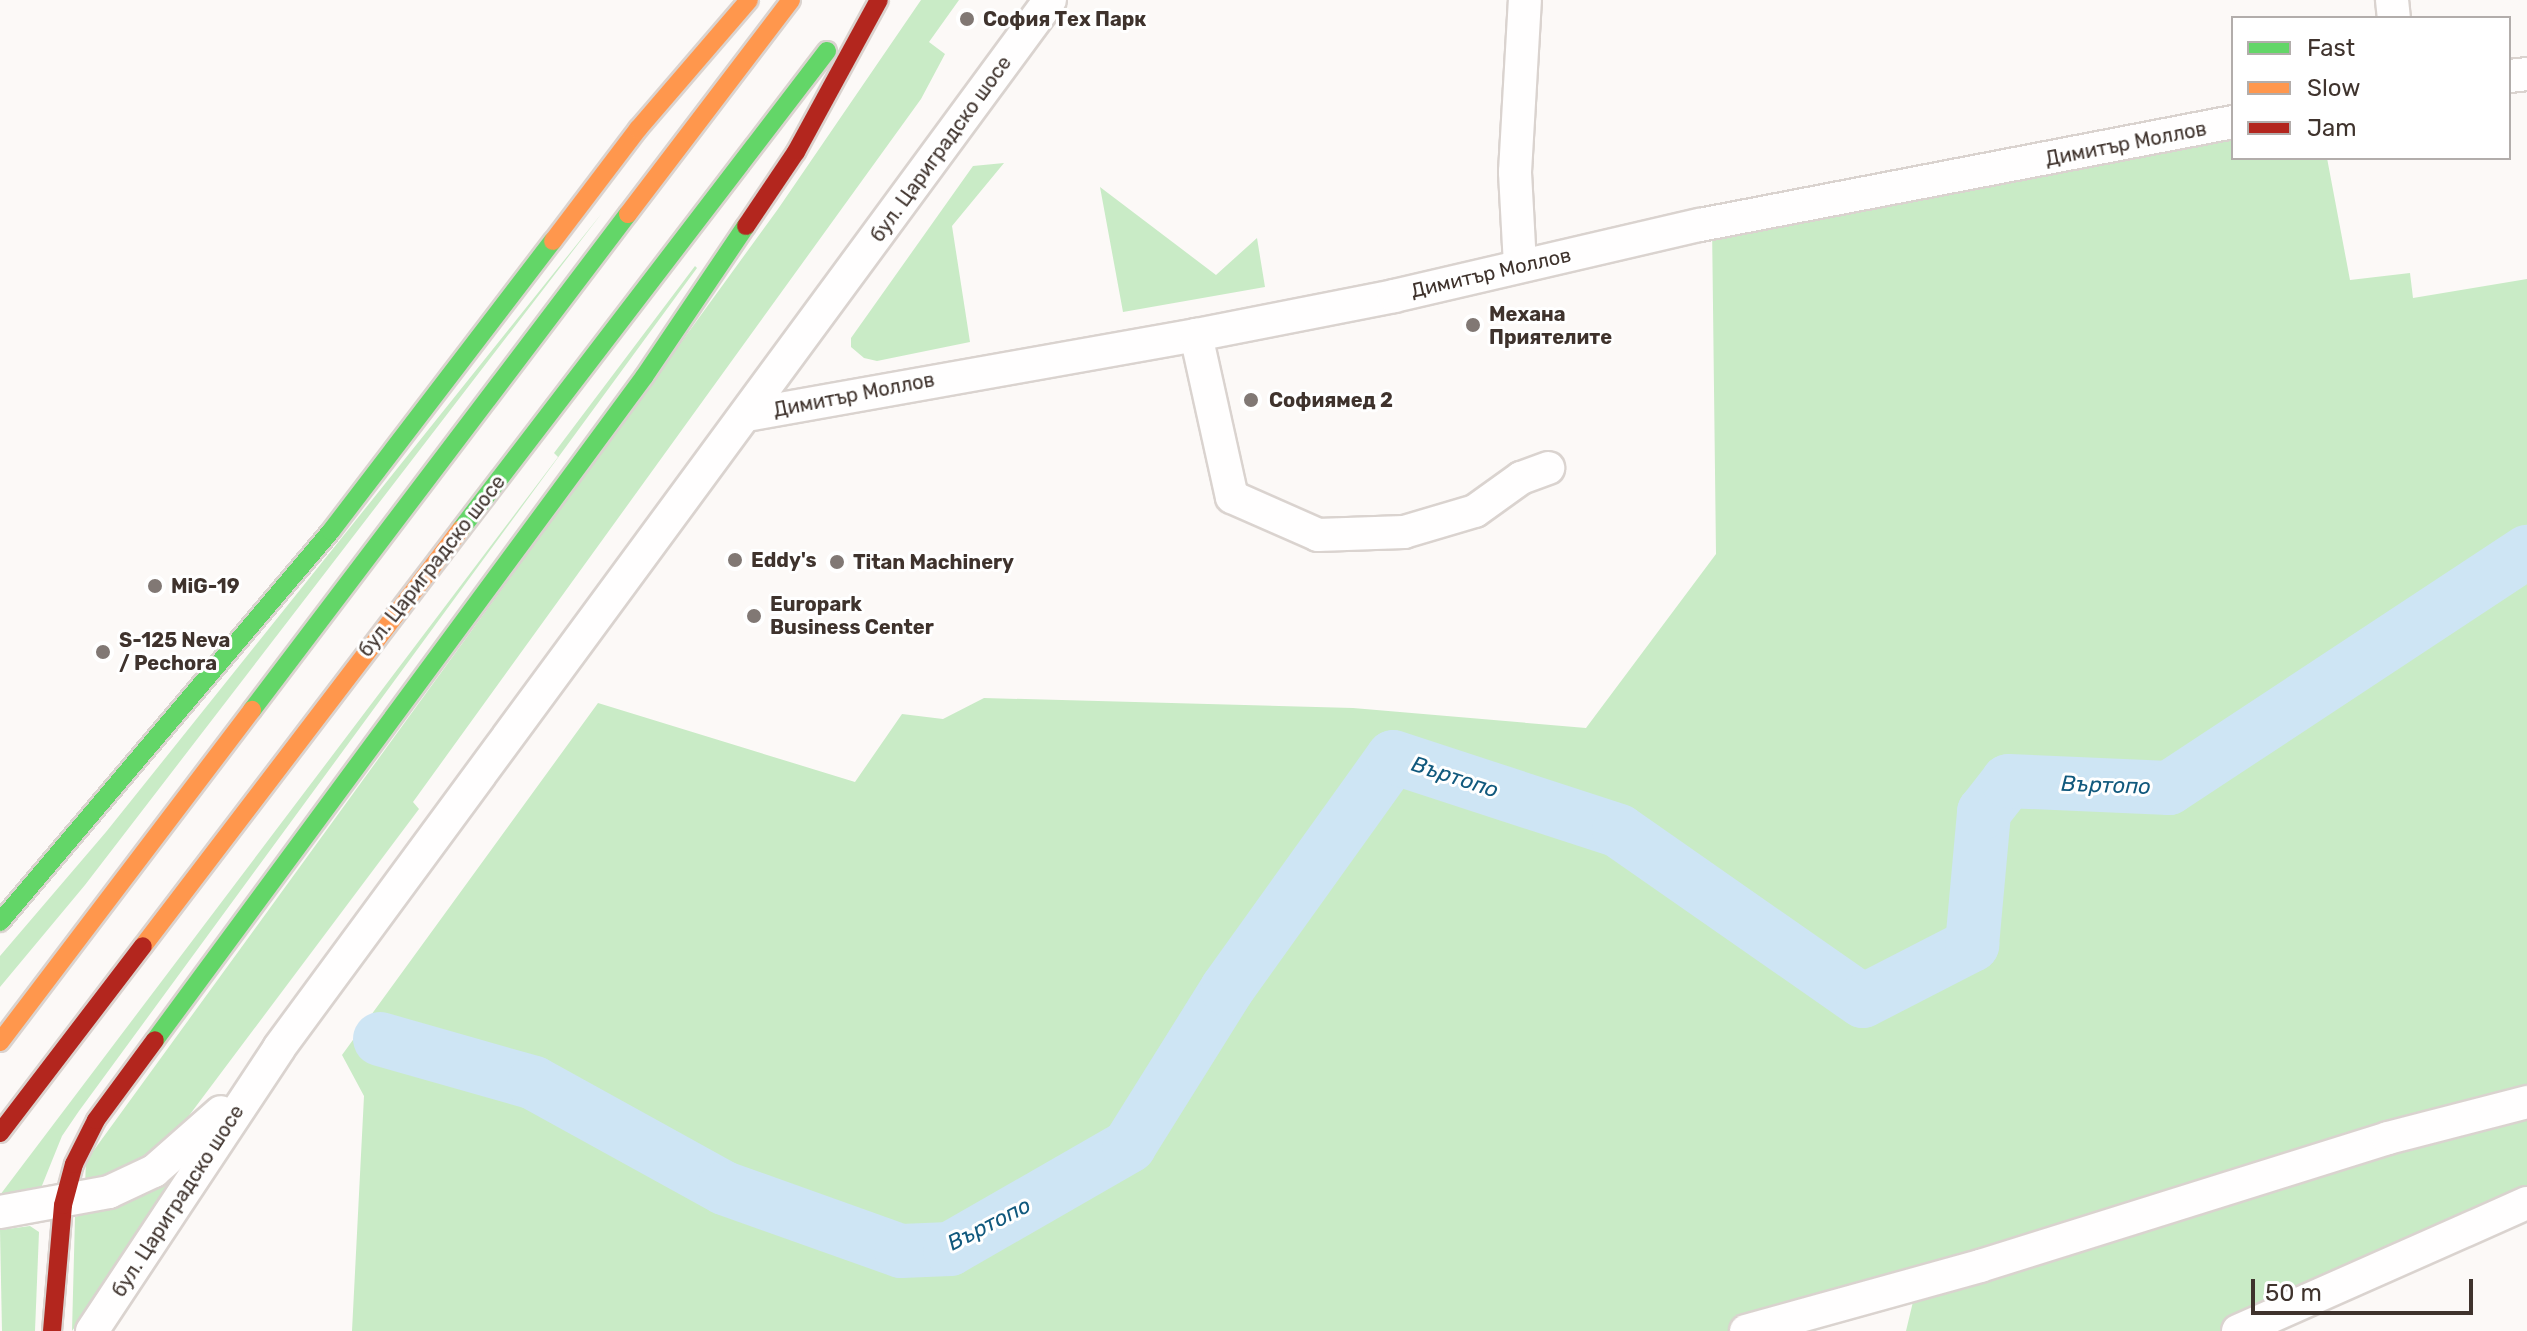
<!DOCTYPE html>
<meta charset="utf-8">
<style>
body{margin:0}
#map{position:relative;width:2527px;height:1331px;overflow:hidden;background:#fcf9f7;font-family:Rubik,sans-serif}
div>[style]{position:absolute}
.green>*{inset:0;background:#c9ebc6}
.river>*{height:54px;margin:-27px;padding:0 27px;transform-origin:27px;border-radius:27px;background:#cee5f4}
.roads{filter:drop-shadow(2px 0 #dad3cf) drop-shadow(-2px 0 #dad3cf) drop-shadow(0 2px #dad3cf) drop-shadow(0 -2px #dad3cf)}
.street>*{height:32px;margin:-16px;padding:0 16px;transform-origin:16px;border-radius:16px;background:#fffefe}
.fast>*{height:18px;margin:-9px;padding:0 9px;transform-origin:9px;border-radius:9px;background:#63d668}
.slow>*{height:18px;margin:-9px;padding:0 9px;transform-origin:9px;border-radius:9px;background:#ff974d}
.jam>*{height:18px;margin:-9px;padding:0 9px;transform-origin:9px;border-radius:9px;background:#b3261e}
.dots>*{width:22px;height:22px;translate:-50% -50%;box-sizing:border-box;border:4px solid #fff;border-radius:50%}
span{translate:-50% -50%;white-space:nowrap;text-align:center;line-height:1.15;-webkit-text-stroke:6px #fff;paint-order:stroke}
.poi-label{font-size:20px;color:#3f332d;font-weight:700}
.left{translate:0 -50%;text-align:left}
.street-label{font-size:20px;color:#3f332d}
.water-label{font-size:22px;color:#11597d;font-style:italic}
.legend{position:absolute;left:2231px;top:16px;width:280px;height:144px;box-sizing:border-box;background:#fff;border:2px solid #b2adab;margin:0;padding:10px 14px;list-style:none;font-size:24px;color:#3f332d}
.legend li{display:flex;align-items:center;gap:16px;height:40px}
.legend b{width:40px;border:2px solid #b2adab}
.scale{position:absolute;left:2251px;top:1279px;width:222px;height:36px;box-sizing:border-box;border:4px solid #3f332d;border-top:0;padding-left:10px;font-size:24px;line-height:28px;white-space:nowrap;color:#3f332d;-webkit-text-stroke:6px #fff;paint-order:stroke}
</style>
<div id="map">
<div class="green">
<div style="clip-path:polygon(921px 0,959px 0,929px 42px,945px 54px,921px 99px,413px 802px,419px 809px,176px 1133px,121px 1171px,85px 1185px,86px 1161px,778px 209px)"></div>
<div style="clip-path:polygon(2233px 122px,2233px 158px,2327px 158px,2350px 280px,2410px 273px,2413px 298px,2527px 279px,2527px 1203px,2238px 1331px,1906px 1331px,1917px 1285px,1746px 1331px,352px 1331px,364px 1096px,342px 1055px,598px 703px,855px 782px,902px 714px,943px 719px,984px 698px,1353px 708px,1586px 728px,1716px 554px,1712px 224px)"></div>
<div style="clip-path:polygon(1004px 163px,952px 226px,970px 342px,877px 361px,864px 358px,851px 347px,851px 338px,973px 166px)"></div>
<div style="clip-path:polygon(1100px 187px,1216px 275px,1257px 238px,1265px 287px,1123px 312px)"></div>
<div style="clip-path:polygon(602px 213px,85px 885px,0 987px,0 956px,106px 832px)"></div>
<div style="clip-path:polygon(695px 266px,697px 268px,79px 1111px,62px 1136px,41px 1188px,0 1195px,558px 457px,554px 453px)"></div>
<div style="clip-path:polygon(196px 1158px,72px 1331px,75px 1217px,152px 1191px)"></div>
<div style="clip-path:polygon(30px 1226px,39px 1232px,35px 1331px,2px 1331px,0 1230px)"></div>
</div>
<div class="river">
<div style="left:380px;top:1039px;width:160px;rotate:15.9deg"></div>
<div style="left:534px;top:1083px;width:217px;rotate:28.9deg"></div>
<div style="left:724px;top:1188px;width:188px;rotate:19.6deg"></div>
<div style="left:901px;top:1251px;width:49px;rotate:-2.3deg"></div>
<div style="left:950px;top:1249px;width:207px;rotate:-29.9deg"></div>
<div style="left:1129px;top:1146px;width:185px;rotate:-58deg"></div>
<div style="left:1227px;top:989px;width:285px;rotate:-54.4deg"></div>
<div style="left:1393px;top:757px;width:238px;rotate:18.1deg"></div>
<div style="left:1619px;top:831px;width:297px;rotate:34.9deg"></div>
<div style="left:1863px;top:1001px;width:123px;rotate:-27.2deg"></div>
<div style="left:1972px;top:945px;width:134px;rotate:-84.8deg"></div>
<div style="left:1984px;top:812px;width:39px;rotate:-52deg"></div>
<div style="left:2008px;top:781px;width:161px;rotate:2.5deg"></div>
<div style="left:2169px;top:788px;width:429px;rotate:-33.4deg"></div>
</div>
<div class="roads">
<div class="street">
<div style="left:2392px;top:0;width:18px;rotate:84deg"></div>
<div style="left:2509px;top:76px;width:18px;rotate:-6deg"></div>
<div style="left:1520px;top:265px;width:93px;rotate:-93.1deg"></div>
<div style="left:1515px;top:172px;width:172px;rotate:-86.7deg"></div>
<div style="left:1196px;top:335px;width:166px;rotate:77.5deg"></div>
<div style="left:1232px;top:497px;width:94px;rotate:23.8deg"></div>
<div style="left:1318px;top:535px;width:86px;rotate:-2deg"></div>
<div style="left:1404px;top:532px;width:74px;rotate:-16.5deg"></div>
<div style="left:1475px;top:511px;width:57px;rotate:-35.7deg"></div>
<div style="left:1521px;top:478px;width:29px;rotate:-20deg"></div>
<div style="left:747px;top:415px;width:456px;rotate:-10.1deg"></div>
<div style="left:1196px;top:335px;width:202px;rotate:-11.1deg"></div>
<div style="left:1394px;top:296px;width:314px;rotate:-13.1deg"></div>
<div style="left:1700px;top:225px;width:543px;rotate:-10.94deg"></div>
<div style="left:0;top:1212px;width:111px;rotate:-10.4deg"></div>
<div style="left:109px;top:1192px;width:50px;rotate:-25deg"></div>
<div style="left:154px;top:1171px;width:89px;rotate:-41.4deg"></div>
<div style="left:92px;top:1331px;width:339px;rotate:-56.5deg"></div>
<div style="left:279px;top:1048px;width:1301px;rotate:-53.66deg"></div>
<div style="left:1746px;top:1331px;width:243px;rotate:-15.5deg"></div>
<div style="left:1980px;top:1266px;width:428px;rotate:-17.4deg"></div>
<div style="left:2388px;top:1138px;width:144px;rotate:-14.5deg"></div>
<div style="left:2238px;top:1331px;width:316px;rotate:-23.9deg"></div>
</div>
<div class="fast">
<div style="left:461px;top:529px;width:602px;rotate:-52.56deg"></div>
<div style="left:252px;top:710px;width:622px;rotate:-52.84deg"></div>
<div style="left:0;top:922px;width:512px;rotate:-49.75deg"></div>
<div style="left:331px;top:531px;width:365px;rotate:-52.6deg"></div>
<div style="left:155px;top:1040px;width:824px;rotate:-53.59deg"></div>
<div style="left:644px;top:377px;width:182px;rotate:-56deg"></div>
</div>
<div class="slow">
<div style="left:628px;top:214px;width:269px;rotate:-52.7deg"></div>
<div style="left:553px;top:241px;width:141px;rotate:-52.8deg"></div>
<div style="left:638px;top:129px;width:170px;rotate:-49.3deg"></div>
<div style="left:143px;top:946px;width:524px;rotate:-52.67deg"></div>
<div style="left:0;top:1042px;width:417px;rotate:-52.8deg"></div>
</div>
<div class="jam">
<div style="left:746px;top:226px;width:89px;rotate:-56deg"></div>
<div style="left:796px;top:152px;width:173px;rotate:-61.4deg"></div>
<div style="left:0;top:1133px;width:235px;rotate:-52.6deg"></div>
<div style="left:52px;top:1331px;width:126px;rotate:-85deg"></div>
<div style="left:63px;top:1205px;width:42px;rotate:-75deg"></div>
<div style="left:74px;top:1164px;width:49px;rotate:-63.4deg"></div>
<div style="left:96px;top:1120px;width:99px;rotate:-53.6deg"></div>
</div>
</div>
<div class="dots">
<div style="left:967px;top:19px;background:#817874"></div>
<div style="left:1473px;top:325px;background:#817874"></div>
<div style="left:1251px;top:400px;background:#817874"></div>
<div style="left:735px;top:560px;background:#817874"></div>
<div style="left:837px;top:562px;background:#817874"></div>
<div style="left:155px;top:586px;background:#817874"></div>
<div style="left:754px;top:616px;background:#817874"></div>
<div style="left:103px;top:652px;background:#817874"></div>
</div>
<div class="poi-label">
<span class="left" style="left:983px;top:19px">София Тех Парк</span>
<span class="left" style="left:1489px;top:326px">Механа<br>Приятелите</span>
<span class="left" style="left:1269px;top:400px">Софиямед 2</span>
<span class="left" style="left:751px;top:560px">Eddy's</span>
<span class="left" style="left:853px;top:562px">Titan Machinery</span>
<span class="left" style="left:171px;top:586px">MiG-19</span>
<span class="left" style="left:770px;top:616px">Europark<br>Business Center</span>
<span class="left" style="left:119px;top:652px">S-125 Neva<br>/ Pechora</span>
</div>
<div class="street-label">
<span style="left:2126px;top:144px;rotate:-11deg">Димитър Моллов</span>
<span style="left:941px;top:149px;rotate:-54deg">бул. Цариградско шосе</span>
<span style="left:1491px;top:273px;rotate:-13deg">Димитър Моллов</span>
<span style="left:854px;top:395px;rotate:-11deg">Димитър Моллов</span>
<span style="left:432px;top:566px;rotate:-52deg">бул. Цариградско шосе</span>
<span style="left:178px;top:1201px;rotate:-57deg">бул. Цариградско шосе</span>
</div>
<div class="water-label">
<span style="left:1455px;top:777px;rotate:18deg">Въртопо</span>
<span style="left:2106px;top:785px;rotate:2deg">Въртопо</span>
<span style="left:989px;top:1224px;rotate:-27deg">Въртопо</span>
</div>
<ul class="legend">
<li><b style="height:10px;background:#63d668"></b>Fast</li>
<li><b style="height:10px;background:#ff974d"></b>Slow</li>
<li><b style="height:10px;background:#b3261e"></b>Jam</li>
</ul>
<div class="scale">50 m</div>
</div>
